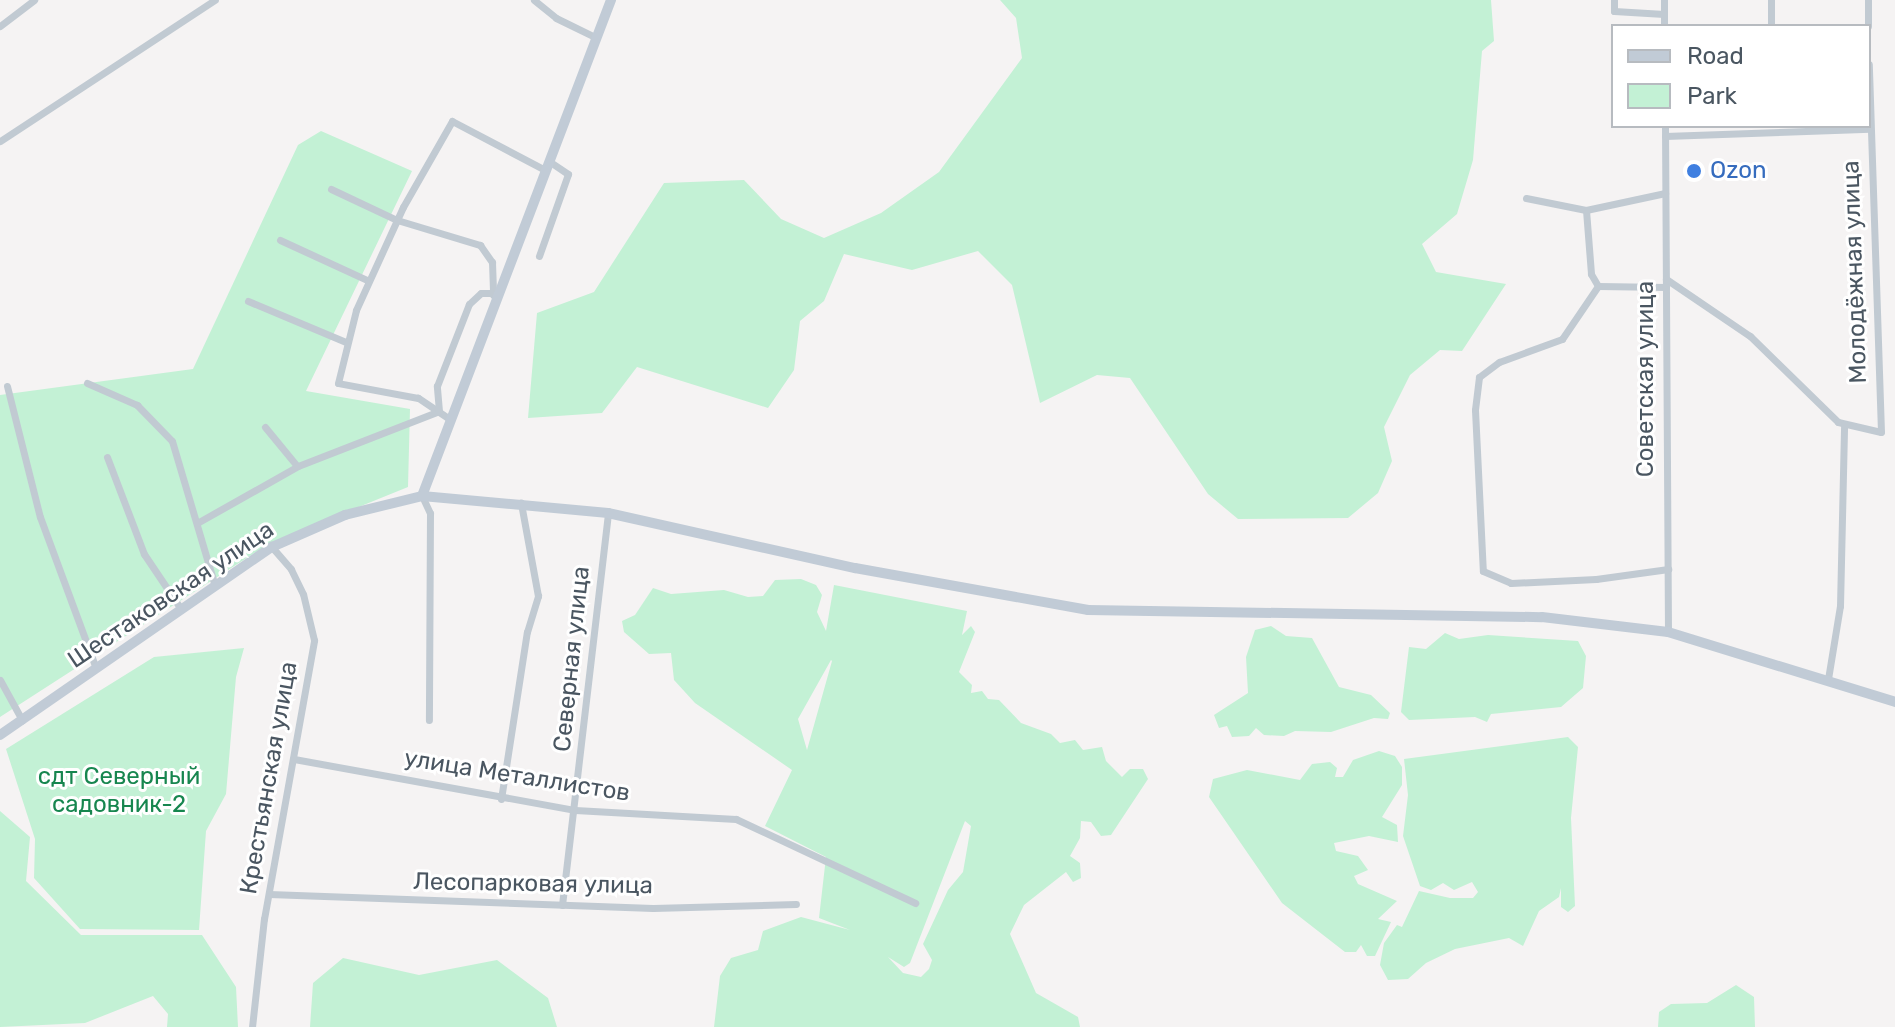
<!DOCTYPE html>
<meta charset="utf-8">
<style>
body{margin:0}
#map{position:relative;width:1895px;height:1027px;overflow:hidden;background:#f5f3f3;font-family:Rubik,sans-serif}
div>[style]{position:absolute}
.green>*{inset:0;background:#c3f1d5}
.street>*{height:7px;margin:-3.5px;padding:0 3.5px;transform-origin:3.5px;border-radius:3.5px;background:#c1cad2}
.secondary>*{height:10px;margin:-5px;padding:0 5px;transform-origin:5px;border-radius:5px;background:#c1cbd6}
.dots>*{width:22px;height:22px;translate:-50% -50%;box-sizing:border-box;border:4px solid #fff;border-radius:50%}
span{translate:-50% -50%;white-space:nowrap;text-align:center;line-height:1.15;-webkit-text-stroke:6px #fff;paint-order:stroke}
.shop-label{font-size:24px;color:#366cbe}
.left{translate:0 -50%;text-align:left}
.street-label{font-size:24px;color:#4a5661}
.park-label{font-size:24px;color:#17864f}
.legend{position:absolute;left:1611px;top:24px;width:260px;height:104px;box-sizing:border-box;background:#fff;border:2px solid #b7bbc0;margin:0;padding:10px 14px;list-style:none;font-size:24px;color:#4a5661}
.legend li{display:flex;align-items:center;gap:16px;height:40px}
.legend b{width:40px;border:2px solid #b7bbc0}
</style>
<div id="map">
<div class="green">
<div style="clip-path:polygon(1000px 0,1491px 0,1494px 41px,1482px 51px,1473px 160px,1457px 214px,1422px 244px,1436px 272px,1506px 284px,1462px 351px,1440px 350px,1410px 375px,1384px 427px,1392px 461px,1378px 493px,1348px 518px,1238px 519px,1208px 494px,1130px 378px,1097px 375px,1040px 403px,1012px 285px,978px 251px,912px 270px,844px 254px,824px 301px,800px 321px,794px 370px,768px 408px,637px 367px,602px 413px,528px 418px,537px 313px,594px 292px,664px 183px,744px 180px,781px 219px,824px 238px,881px 213px,939px 172px,1022px 58px,1016px 18px)"></div>
<div style="clip-path:polygon(321px 131px,412px 171px,306px 391px,410px 409px,408px 487px,270px 543px,0 717px,0 395px,193px 369px,298px 145px)"></div>
<div style="clip-path:polygon(evenodd,801px 579px,816px 585px,822px 595px,817px 612px,826px 631px,834px 585px,967px 611px,962px 635px,971px 626px,975px 632px,959px 672px,972px 685px,971px 693px,982px 691px,988px 699px,999px 700px,1021px 723px,1051px 734px,1060px 743px,1075px 740px,1083px 750px,1102px 747px,1106px 761px,1122px 777px,1130px 769px,1143px 769px,1148px 779px,1111px 835px,1101px 836px,1091px 822px,1081px 821px,1080px 838px,1070px 856px,1080px 863px,1081px 878px,1073px 882px,1066px 872px,1024px 905px,1010px 934px,1036px 993px,1078px 1017px,1080px 1027px,714px 1027px,720px 976px,731px 958px,758px 950px,763px 931px,801px 917px,850px 930px,819px 918px,826px 857px,765px 826px,792px 770px,695px 703px,674px 680px,671px 653px,649px 654px,624px 632px,622px 621px,635px 615px,653px 588px,671px 594px,724px 590px,748px 597px,763px 596px,775px 580px,801px 579px,831px 660px,832px 661px,807px 750px,798px 719px,831px 660px,801px 579px,965px 821px,971px 826px,963px 872px,948px 890px,923px 944px,932px 960px,929px 969px,921px 977px,903px 973px,888px 957px,904px 967px,910px 963px,965px 821px)"></div>
<div style="clip-path:polygon(1271px 626px,1286px 636px,1312px 638px,1339px 687px,1371px 695px,1390px 713px,1388px 719px,1374px 718px,1331px 732px,1295px 731px,1284px 736px,1264px 735px,1256px 728px,1249px 736px,1232px 737px,1227px 726px,1219px 728px,1214px 715px,1248px 693px,1246px 657px,1255px 630px)"></div>
<div style="clip-path:polygon(1445px 633px,1459px 639px,1488px 635px,1578px 641px,1586px 656px,1583px 688px,1561px 707px,1491px 714px,1487px 722px,1475px 717px,1409px 720px,1401px 712px,1409px 647px,1426px 649px)"></div>
<div style="clip-path:polygon(244px 648px,236px 677px,226px 794px,206px 831px,199px 930px,80px 929px,34px 878px,35px 839px,6px 749px,154px 657px)"></div>
<div style="clip-path:polygon(1568px 737px,1578px 747px,1571px 818px,1575px 906px,1568px 912px,1561px 907px,1561px 888px,1559px 897px,1539px 911px,1523px 946px,1509px 938px,1455px 949px,1426px 963px,1408px 979px,1388px 980px,1380px 965px,1384px 943px,1397px 925px,1402px 927px,1419px 891px,1450px 898px,1473px 898px,1478px 892px,1472px 882px,1454px 890px,1443px 883px,1431px 890px,1420px 886px,1403px 836px,1408px 795px,1404px 759px)"></div>
<div style="clip-path:polygon(1379px 751px,1395px 756px,1402px 767px,1402px 785px,1382px 817px,1397px 825px,1398px 842px,1369px 836px,1334px 843px,1336px 851px,1358px 856px,1368px 870px,1354px 876px,1358px 884px,1397px 901px,1378px 919px,1391px 922px,1375px 956px,1367px 956px,1361px 945px,1356px 952px,1345px 952px,1282px 903px,1209px 797px,1213px 779px,1247px 770px,1300px 780px,1312px 764px,1330px 762px,1337px 768px,1335px 777px,1343px 777px,1353px 760px)"></div>
<div style="clip-path:polygon(0 811px,30px 837px,26px 881px,81px 935px,202px 935px,236px 987px,238px 1027px,167px 1027px,168px 1014px,153px 996px,85px 1023px,0 1027px)"></div>
<div style="clip-path:polygon(343px 958px,419px 975px,497px 960px,548px 998px,557px 1027px,310px 1027px,313px 983px)"></div>
<div style="clip-path:polygon(1736px 985px,1754px 997px,1755px 1027px,1658px 1027px,1659px 1012px,1671px 1004px,1707px 1003px)"></div>
</div>
<div class="street">
<div style="left:534px;top:0;width:28px;rotate:39deg"></div>
<div style="left:556px;top:18px;width:43px;rotate:26deg"></div>
<div style="left:1614px;top:0;width:11px;rotate:90deg"></div>
<div style="left:1614px;top:11px;width:50px;rotate:3.4deg"></div>
<div style="left:1664px;top:0;width:26px;rotate:90deg"></div>
<div style="left:1868px;top:0;width:26px;rotate:90deg"></div>
<div style="left:0;top:26px;width:43px;rotate:-37.4deg"></div>
<div style="left:1771px;top:26px;width:26px;rotate:-90deg"></div>
<div style="left:1665px;top:126px;width:506px;rotate:89.66deg"></div>
<div style="left:1665px;top:136px;width:205px;rotate:-2deg"></div>
<div style="left:0;top:141px;width:257px;rotate:-33.3deg"></div>
<div style="left:331px;top:189px;width:73px;rotate:25.2deg"></div>
<div style="left:397px;top:220px;width:87px;rotate:16.8deg"></div>
<div style="left:480px;top:245px;width:21px;rotate:55deg"></div>
<div style="left:492px;top:262px;width:33px;rotate:88deg"></div>
<div style="left:1526px;top:198px;width:61px;rotate:11.3deg"></div>
<div style="left:1586px;top:210px;width:81px;rotate:-12.1deg"></div>
<div style="left:1586px;top:210px;width:64px;rotate:85.5deg"></div>
<div style="left:1591px;top:274px;width:14px;rotate:60deg"></div>
<div style="left:1598px;top:286px;width:68px;rotate:0.8deg"></div>
<div style="left:280px;top:240px;width:96px;rotate:24.7deg"></div>
<div style="left:539px;top:256px;width:87px;rotate:-70.5deg"></div>
<div style="left:568px;top:174px;width:23px;rotate:-146deg"></div>
<div style="left:1666px;top:279px;width:102px;rotate:34.2deg"></div>
<div style="left:1750px;top:336px;width:123px;rotate:44.3deg"></div>
<div style="left:1838px;top:422px;width:44px;rotate:13.1deg"></div>
<div style="left:1881px;top:432px;width:368px;rotate:-91.9deg"></div>
<div style="left:1598px;top:286px;width:64px;rotate:124.2deg"></div>
<div style="left:1562px;top:339px;width:67px;rotate:159.9deg"></div>
<div style="left:1499px;top:362px;width:25px;rotate:143deg"></div>
<div style="left:1479px;top:377px;width:33px;rotate:97deg"></div>
<div style="left:1475px;top:410px;width:161px;rotate:87.2deg"></div>
<div style="left:1483px;top:571px;width:30px;rotate:23deg"></div>
<div style="left:1511px;top:583px;width:85px;rotate:-2.7deg"></div>
<div style="left:1596px;top:579px;width:73px;rotate:-7.9deg"></div>
<div style="left:248px;top:301px;width:106px;rotate:22.7deg"></div>
<div style="left:87px;top:383px;width:55px;rotate:23.7deg"></div>
<div style="left:137px;top:405px;width:50px;rotate:45.8deg"></div>
<div style="left:172px;top:441px;width:151px;rotate:73.5deg"></div>
<div style="left:7px;top:386px;width:135px;rotate:75.9deg"></div>
<div style="left:40px;top:517px;width:161px;rotate:69.7deg"></div>
<div style="left:451px;top:420px;width:40px;rotate:-146deg"></div>
<div style="left:418px;top:398px;width:81px;rotate:-169.4deg"></div>
<div style="left:338px;top:383px;width:75px;rotate:-76.1deg"></div>
<div style="left:356px;top:310px;width:113px;rotate:-65.5deg"></div>
<div style="left:403px;top:207px;width:99px;rotate:-60.3deg"></div>
<div style="left:452px;top:121px;width:105px;rotate:27.8deg"></div>
<div style="left:265px;top:427px;width:50px;rotate:50.6deg"></div>
<div style="left:107px;top:457px;width:104px;rotate:69.1deg"></div>
<div style="left:144px;top:554px;width:66px;rotate:56.1deg"></div>
<div style="left:422px;top:496px;width:19px;rotate:65deg"></div>
<div style="left:430px;top:513px;width:207px;rotate:90.3deg"></div>
<div style="left:197px;top:523px;width:116px;rotate:-29.4deg"></div>
<div style="left:298px;top:466px;width:151px;rotate:-21.3deg"></div>
<div style="left:439px;top:411px;width:25px;rotate:-95deg"></div>
<div style="left:437px;top:386px;width:88px;rotate:-68.7deg"></div>
<div style="left:469px;top:304px;width:16px;rotate:-43deg"></div>
<div style="left:481px;top:293px;width:12px"></div>
<div style="left:1828px;top:679px;width:74px;rotate:-80.7deg"></div>
<div style="left:1840px;top:606px;width:182px;rotate:-88.7deg"></div>
<div style="left:0;top:680px;width:46px;rotate:61.2deg"></div>
<div style="left:294px;top:759px;width:286px;rotate:10.3deg"></div>
<div style="left:575px;top:810px;width:161px;rotate:3.2deg"></div>
<div style="left:736px;top:819px;width:198px;rotate:25.1deg"></div>
<div style="left:501px;top:799px;width:169px;rotate:-81.2deg"></div>
<div style="left:527px;top:632px;width:38px;rotate:-73deg"></div>
<div style="left:538px;top:596px;width:95px;rotate:-100.4deg"></div>
<div style="left:269px;top:894px;width:384px;rotate:2.1deg"></div>
<div style="left:653px;top:908px;width:143px;rotate:-1.6deg"></div>
<div style="left:562px;top:905px;width:395px;rotate:-83.3deg"></div>
<div style="left:252px;top:1027px;width:109px;rotate:-83.7deg"></div>
<div style="left:264px;top:919px;width:283px;rotate:-79.8deg"></div>
<div style="left:314px;top:640px;width:47px;rotate:-103.4deg"></div>
<div style="left:303px;top:594px;width:28px;rotate:-116deg"></div>
<div style="left:291px;top:569px;width:29px;rotate:-131deg"></div>
</div>
<div class="secondary">
<div style="left:422px;top:496px;width:531px;rotate:-69.14deg"></div>
<div style="left:0;top:735px;width:331px;rotate:-34.7deg"></div>
<div style="left:272px;top:547px;width:80px;rotate:-23.7deg"></div>
<div style="left:345px;top:515px;width:79px;rotate:-13.9deg"></div>
<div style="left:422px;top:496px;width:187px;rotate:5.2deg"></div>
<div style="left:608px;top:513px;width:253px;rotate:12.6deg"></div>
<div style="left:855px;top:568px;width:237px;rotate:10.2deg"></div>
<div style="left:1088px;top:610px;width:454px;rotate:0.9deg"></div>
<div style="left:1542px;top:617px;width:127px;rotate:6.8deg"></div>
<div style="left:1668px;top:632px;width:238px;rotate:17.1deg"></div>
</div>
<div class="dots">
<div style="left:1694px;top:171px;background:#3f7fe0"></div>
</div>
<div class="shop-label">
<span class="left" style="left:1710px;top:171px">Ozon</span>
</div>
<div class="street-label">
<span style="left:1855px;top:272px;rotate:-92deg">Молодёжная улица</span>
<span style="left:1646px;top:379px;rotate:-90deg">Советская улица</span>
<span style="left:171px;top:595px;rotate:-34deg">Шестаковская улица</span>
<span style="left:572px;top:659px;rotate:-84deg">Северная улица</span>
<span style="left:517px;top:776px;rotate:9deg">улица Металлистов</span>
<span style="left:269px;top:778px;rotate:-80deg">Крестьянская улица</span>
<span style="left:533px;top:884px;rotate:1deg">Лесопарковая улица</span>
</div>
<div class="park-label">
<span style="left:119px;top:791px">сдт Северный<br>садовник-2</span>
</div>
<ul class="legend">
<li><b style="height:10px;background:#c1cbd6"></b>Road</li>
<li><b style="height:22px;background:#c3f1d5"></b>Park</li>
</ul>
</div>
